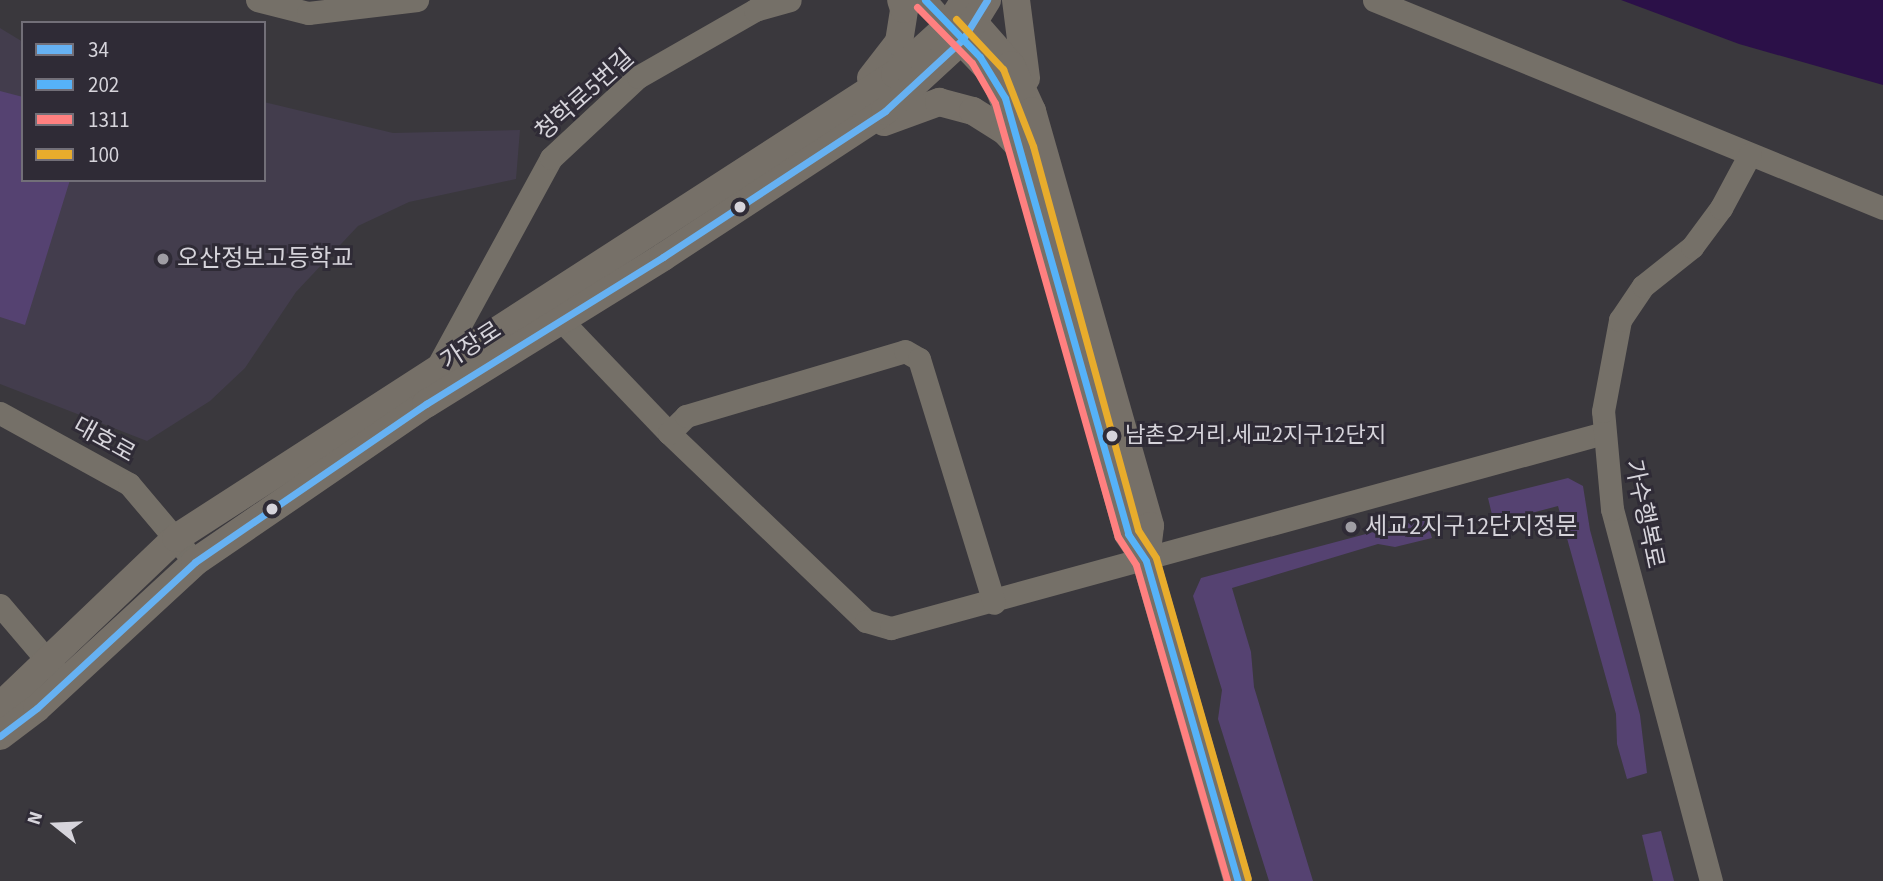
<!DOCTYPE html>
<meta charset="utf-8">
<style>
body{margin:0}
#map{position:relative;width:1883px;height:881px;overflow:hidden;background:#3a383d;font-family:"Source Sans 3","Noto Sans KR",sans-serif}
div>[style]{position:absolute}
.built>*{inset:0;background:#433d4d}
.green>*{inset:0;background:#554271}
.water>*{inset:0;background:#2b1048}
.minor>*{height:23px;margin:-11.5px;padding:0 11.5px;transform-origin:11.5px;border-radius:11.5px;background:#757068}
.major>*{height:28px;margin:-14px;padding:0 14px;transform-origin:14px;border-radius:14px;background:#767068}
.bus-1>*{height:7px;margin:-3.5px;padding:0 3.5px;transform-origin:3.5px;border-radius:3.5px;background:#66b1f2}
.bus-2>*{height:7px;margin:-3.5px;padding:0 3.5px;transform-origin:3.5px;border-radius:3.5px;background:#56b2f8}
.bus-3>*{height:7px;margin:-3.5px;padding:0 3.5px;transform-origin:3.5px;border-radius:3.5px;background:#ff8080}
.bus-4>*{height:7px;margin:-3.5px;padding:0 3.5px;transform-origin:3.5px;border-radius:3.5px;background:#e8ac2c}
.dots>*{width:19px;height:19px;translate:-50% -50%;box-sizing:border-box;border:4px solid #2f2b36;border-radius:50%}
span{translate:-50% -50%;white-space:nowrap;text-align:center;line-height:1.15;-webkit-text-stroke:6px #2f2b36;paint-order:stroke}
.bus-label{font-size:22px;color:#d6d4db}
.left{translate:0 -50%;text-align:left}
.street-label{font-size:24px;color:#d6d4db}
.poi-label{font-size:24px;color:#d6d4db}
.legend{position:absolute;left:21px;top:21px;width:245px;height:161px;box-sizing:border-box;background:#2f2b36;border:2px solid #726f78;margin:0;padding:9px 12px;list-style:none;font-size:21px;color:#d6d4db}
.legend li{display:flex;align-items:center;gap:14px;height:35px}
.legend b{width:35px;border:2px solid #726f78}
.north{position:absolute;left:21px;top:790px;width:70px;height:70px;-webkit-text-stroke:5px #2f2b36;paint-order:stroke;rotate:288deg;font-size:19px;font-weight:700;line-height:28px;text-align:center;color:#d6d4db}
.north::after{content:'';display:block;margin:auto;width:24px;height:32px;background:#d6d4db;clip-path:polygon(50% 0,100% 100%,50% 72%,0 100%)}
</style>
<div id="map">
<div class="built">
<div style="clip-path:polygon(0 28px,23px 42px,23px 180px,264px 180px,264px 102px,393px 133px,520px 130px,516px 179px,409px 202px,358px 226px,296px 292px,245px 368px,210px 401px,147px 441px,0 384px)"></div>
</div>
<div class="green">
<div style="clip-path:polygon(0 91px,23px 97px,23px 180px,70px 180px,25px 325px,0 317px)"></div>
<div style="clip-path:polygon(1568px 478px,1583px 486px,1590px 530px,1640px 715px,1647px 773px,1627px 779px,1617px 744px,1616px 714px,1558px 506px,1494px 523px,1488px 498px)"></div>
<div style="clip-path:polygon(1426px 518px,1432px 538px,1395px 547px,1378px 544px,1232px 588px,1251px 652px,1254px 687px,1313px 881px,1269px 881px,1218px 719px,1222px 690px,1193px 596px,1201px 578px)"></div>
<div style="clip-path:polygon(1661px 831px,1674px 881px,1653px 881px,1642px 835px)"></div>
</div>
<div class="water">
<div style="clip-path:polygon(1621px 0,1883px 0,1883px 85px,1739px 44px)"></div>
</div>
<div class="minor">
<div style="left:257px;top:0;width:53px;rotate:14.3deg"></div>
<div style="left:308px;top:13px;width:110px;rotate:-6.8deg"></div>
<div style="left:925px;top:0;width:35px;rotate:49deg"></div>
<div style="left:1374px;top:0;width:550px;rotate:22.23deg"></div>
<div style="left:561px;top:320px;width:156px;rotate:46.3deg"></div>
<div style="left:669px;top:433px;width:272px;rotate:43.7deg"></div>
<div style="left:866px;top:621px;width:26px;rotate:16deg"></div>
<div style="left:891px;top:628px;width:739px;rotate:-15.3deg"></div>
<div style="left:436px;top:369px;width:240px;rotate:-61.4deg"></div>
<div style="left:551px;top:158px;width:119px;rotate:-43deg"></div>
<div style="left:638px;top:77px;width:135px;rotate:-29.8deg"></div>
<div style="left:755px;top:10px;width:36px;rotate:-16deg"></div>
<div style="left:0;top:413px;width:147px;rotate:28.8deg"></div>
<div style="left:129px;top:484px;width:102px;rotate:49.8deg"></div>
<div style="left:669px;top:433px;width:24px;rotate:-45deg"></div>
<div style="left:686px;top:416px;width:228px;rotate:-16.5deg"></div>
<div style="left:905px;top:351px;width:16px;rotate:30deg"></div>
<div style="left:919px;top:359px;width:255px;rotate:72.9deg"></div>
<div style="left:0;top:605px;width:88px;rotate:49.6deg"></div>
<div style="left:1711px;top:881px;width:385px;rotate:-104.9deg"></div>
<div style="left:1612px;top:509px;width:98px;rotate:-95.2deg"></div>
<div style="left:1603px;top:411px;width:93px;rotate:-79.4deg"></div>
<div style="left:1620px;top:320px;width:41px;rotate:-55.9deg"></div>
<div style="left:1643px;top:286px;width:63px;rotate:-38.5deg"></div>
<div style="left:1692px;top:247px;width:49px;rotate:-53.4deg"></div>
<div style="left:1721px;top:208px;width:61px;rotate:-61.8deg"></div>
</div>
<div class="major">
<div style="left:1016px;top:0;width:79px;rotate:82.7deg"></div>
<div style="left:975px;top:24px;width:55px;rotate:48.7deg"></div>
<div style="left:1011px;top:65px;width:51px;rotate:65.5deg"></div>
<div style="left:1032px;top:111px;width:431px;rotate:74.1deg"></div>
<div style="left:1150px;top:526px;width:35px;rotate:97deg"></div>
<div style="left:948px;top:27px;width:66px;rotate:46.2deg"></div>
<div style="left:994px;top:75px;width:80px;rotate:68.9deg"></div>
<div style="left:1023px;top:150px;width:398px;rotate:74.7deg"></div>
<div style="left:1128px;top:534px;width:32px;rotate:56deg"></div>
<div style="left:1146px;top:561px;width:333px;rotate:74deg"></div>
<div style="left:871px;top:78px;width:46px;rotate:-52.1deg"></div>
<div style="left:899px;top:42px;width:33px;rotate:-81deg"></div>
<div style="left:904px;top:9px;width:9px;rotate:-108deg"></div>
<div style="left:884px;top:122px;width:59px;rotate:-20deg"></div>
<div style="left:939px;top:102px;width:35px;rotate:15deg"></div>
<div style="left:973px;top:111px;width:36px;rotate:32deg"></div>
<div style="left:1004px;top:130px;width:25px;rotate:47deg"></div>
<div style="left:0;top:706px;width:243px;rotate:-43.7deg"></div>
<div style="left:176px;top:538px;width:856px;rotate:-32.84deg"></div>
<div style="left:895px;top:74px;width:72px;rotate:-42.2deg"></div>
<div style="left:948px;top:26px;width:31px;rotate:-57deg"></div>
<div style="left:0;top:736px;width:46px;rotate:-37.1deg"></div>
<div style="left:37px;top:708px;width:215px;rotate:-42.7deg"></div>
<div style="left:195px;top:562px;width:280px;rotate:-34.4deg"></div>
<div style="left:426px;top:404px;width:279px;rotate:-31.8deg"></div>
<div style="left:663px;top:257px;width:266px;rotate:-33.3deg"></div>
<div style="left:885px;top:111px;width:106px;rotate:-42.7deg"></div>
<div style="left:963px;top:39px;width:46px;rotate:-58.4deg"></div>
</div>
<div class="bus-1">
<div style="left:0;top:736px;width:46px;rotate:-37.1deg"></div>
<div style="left:37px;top:708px;width:215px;rotate:-42.7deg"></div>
<div style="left:195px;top:562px;width:280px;rotate:-34.4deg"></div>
<div style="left:426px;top:404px;width:279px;rotate:-31.8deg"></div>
<div style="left:663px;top:257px;width:266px;rotate:-33.3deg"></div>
<div style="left:885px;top:111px;width:106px;rotate:-42.7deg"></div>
<div style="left:963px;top:39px;width:46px;rotate:-58.4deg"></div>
</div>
<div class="bus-2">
<div style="left:925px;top:0;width:79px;rotate:46deg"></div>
<div style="left:980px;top:57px;width:48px;rotate:58.6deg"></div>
<div style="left:1005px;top:98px;width:453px;rotate:74.2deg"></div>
<div style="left:1128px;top:534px;width:32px;rotate:56deg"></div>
<div style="left:1146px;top:561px;width:333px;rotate:74deg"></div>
</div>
<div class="bus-3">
<div style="left:917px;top:7px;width:78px;rotate:45.5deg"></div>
<div style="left:972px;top:63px;width:46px;rotate:60.1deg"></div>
<div style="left:995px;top:103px;width:451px;rotate:74.2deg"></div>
<div style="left:1118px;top:537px;width:33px;rotate:57deg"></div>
<div style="left:1136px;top:565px;width:329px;rotate:73.9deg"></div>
</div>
<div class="bus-4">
<div style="left:956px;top:19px;width:69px;rotate:46.8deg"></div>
<div style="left:1003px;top:69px;width:83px;rotate:68.7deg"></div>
<div style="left:1033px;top:146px;width:398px;rotate:74.7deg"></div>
<div style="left:1138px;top:530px;width:33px;rotate:57deg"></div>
<div style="left:1156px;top:558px;width:333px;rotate:74deg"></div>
</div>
<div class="dots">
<div style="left:740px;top:207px;background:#d6d4db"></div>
<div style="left:163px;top:259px;background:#9f9da4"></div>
<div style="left:1112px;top:436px;background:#d6d4db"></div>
<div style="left:272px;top:509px;background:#d6d4db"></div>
<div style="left:1351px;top:527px;background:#9f9da4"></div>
</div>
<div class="bus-label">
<span class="left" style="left:1125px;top:436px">남촌오거리.세교2지구12단지</span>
</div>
<div class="street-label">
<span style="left:585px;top:95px;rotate:-42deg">청학로5번길</span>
<span style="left:471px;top:346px;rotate:-33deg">가장로</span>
<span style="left:104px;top:440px;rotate:29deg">대호로</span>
<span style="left:1644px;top:514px;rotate:78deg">가수행복로</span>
</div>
<div class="poi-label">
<span class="left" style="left:177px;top:259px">오산정보고등학교</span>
<span class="left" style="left:1365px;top:527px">세교2지구12단지정문</span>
</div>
<ul class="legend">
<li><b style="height:9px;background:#66b1f2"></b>34</li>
<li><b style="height:9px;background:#56b2f8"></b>202</li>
<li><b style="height:9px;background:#ff8080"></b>1311</li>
<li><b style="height:9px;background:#e8ac2c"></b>100</li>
</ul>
<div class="north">N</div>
</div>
